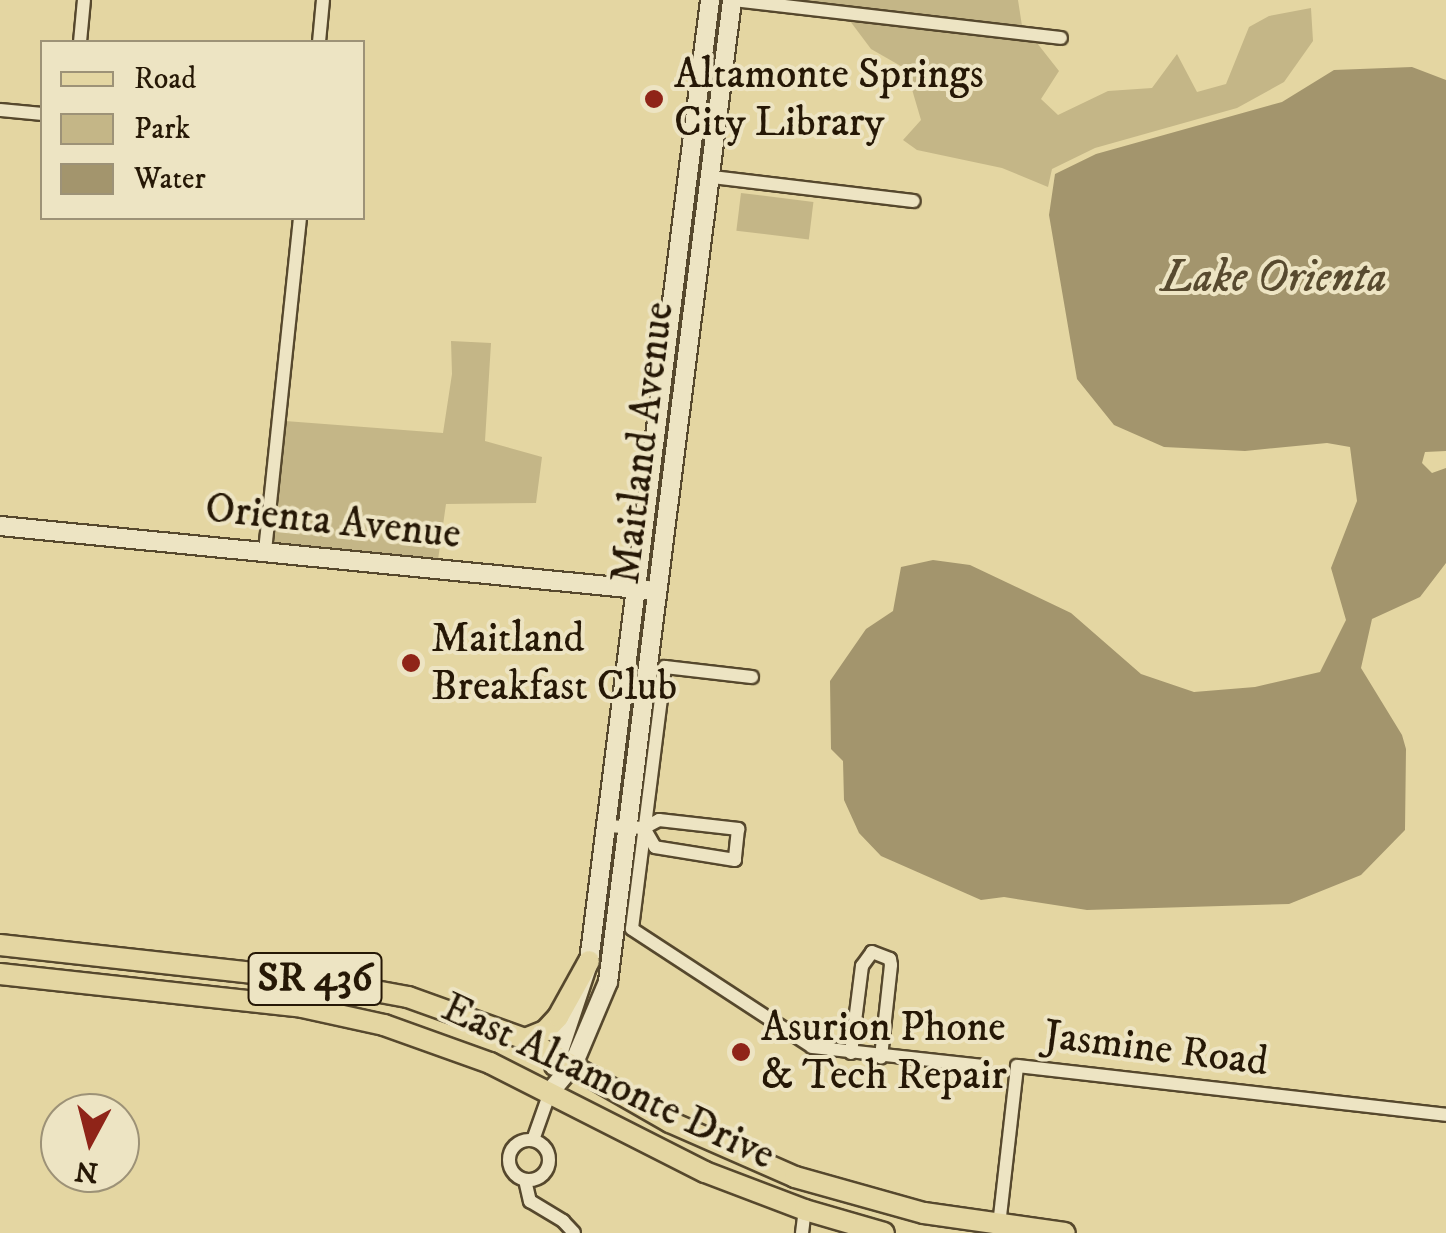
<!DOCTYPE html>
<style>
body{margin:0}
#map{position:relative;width:1446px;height:1233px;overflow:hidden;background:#e4d6a2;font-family:"IM FELL DW Pica",serif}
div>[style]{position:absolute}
.green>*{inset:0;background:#c4b687;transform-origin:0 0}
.water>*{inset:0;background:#a3956d}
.roads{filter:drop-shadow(2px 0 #56482d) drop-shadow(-2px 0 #56482d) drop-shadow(0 2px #56482d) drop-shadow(0 -2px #56482d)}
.street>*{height:12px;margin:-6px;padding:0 6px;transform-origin:6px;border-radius:6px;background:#ede4c3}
.street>.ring{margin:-6px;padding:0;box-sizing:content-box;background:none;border:12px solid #ede4c3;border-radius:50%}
.secondary>*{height:18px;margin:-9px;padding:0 9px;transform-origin:9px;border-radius:9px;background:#ede4c3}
.primary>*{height:20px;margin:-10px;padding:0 10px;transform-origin:10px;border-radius:10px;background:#e4d6a2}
.dots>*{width:28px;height:28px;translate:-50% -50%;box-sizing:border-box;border:5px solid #ede4c3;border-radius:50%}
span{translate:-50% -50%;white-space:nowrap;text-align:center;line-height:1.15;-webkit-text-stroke:8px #ede4c3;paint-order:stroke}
.shield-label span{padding:2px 8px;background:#ede4c3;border:2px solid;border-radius:8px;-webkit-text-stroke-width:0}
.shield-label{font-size:40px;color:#261806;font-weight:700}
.poi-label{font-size:42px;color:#261806}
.left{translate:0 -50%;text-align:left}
.street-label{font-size:42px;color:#261806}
.water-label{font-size:45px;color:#584a2f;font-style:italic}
.legend{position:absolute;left:40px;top:40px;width:325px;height:180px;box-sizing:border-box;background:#ede4c3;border:2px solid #9d9277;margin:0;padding:12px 18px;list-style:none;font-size:30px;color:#261806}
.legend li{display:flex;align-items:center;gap:20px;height:50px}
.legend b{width:50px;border:2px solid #9d9277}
.north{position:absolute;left:40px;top:1093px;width:100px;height:100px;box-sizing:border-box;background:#ede4c3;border:2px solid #9d9277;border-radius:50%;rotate:187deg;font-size:28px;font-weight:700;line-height:40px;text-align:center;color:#261806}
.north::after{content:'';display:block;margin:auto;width:35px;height:45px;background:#8f2418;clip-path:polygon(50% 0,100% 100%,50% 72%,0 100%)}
</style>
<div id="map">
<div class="green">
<div style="clip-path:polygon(807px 0,1018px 0,1022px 26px,811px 2px)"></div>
<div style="clip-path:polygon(1311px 8px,1313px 41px,1284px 82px,1237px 108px,1095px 148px,1052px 169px,1048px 187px,1002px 168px,917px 150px,903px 140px,921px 120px,906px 69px,871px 49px,850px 21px,1037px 43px,1059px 71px,1041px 99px,1058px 115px,1108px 91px,1152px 88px,1177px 54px,1197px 92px,1226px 84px,1249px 27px,1269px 16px)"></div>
<div style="left:741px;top:193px;width:73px;height:38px;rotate:7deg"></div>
<div style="clip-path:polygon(451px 341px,491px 343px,485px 441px,542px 457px,536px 503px,446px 504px,438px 560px,272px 544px,285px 421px,443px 433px,452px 374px)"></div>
</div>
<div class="water">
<div style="clip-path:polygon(1412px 67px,1446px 80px,1446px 451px,1425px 452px,1422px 463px,1432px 473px,1446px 468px,1446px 563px,1420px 597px,1372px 619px,1361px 668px,1402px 735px,1406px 749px,1405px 830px,1361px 875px,1289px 904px,1087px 910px,1004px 897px,981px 900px,881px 856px,859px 833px,844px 800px,843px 761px,831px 749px,830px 681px,866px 629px,893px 611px,901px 567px,933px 560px,970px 565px,1071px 613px,1141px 674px,1194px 692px,1255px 687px,1320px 672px,1346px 620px,1331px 568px,1357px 501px,1350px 447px,1327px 443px,1245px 451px,1164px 447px,1114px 425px,1077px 379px,1049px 215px,1055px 174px,1096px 154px,1282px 102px,1334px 70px)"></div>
</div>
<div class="roads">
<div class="street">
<div style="left:733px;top:0;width:330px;rotate:6.6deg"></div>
<div style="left:80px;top:42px;width:42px;rotate:-84.6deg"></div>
<div style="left:319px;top:42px;width:42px;rotate:-84.6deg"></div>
<div style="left:0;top:110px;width:42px;rotate:5.4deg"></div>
<div style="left:712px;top:177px;width:203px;rotate:6.8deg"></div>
<div style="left:265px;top:551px;width:335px;rotate:-84deg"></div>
<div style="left:752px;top:677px;width:88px;rotate:-173.4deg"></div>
<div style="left:665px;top:667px;width:264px;rotate:97.2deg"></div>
<div style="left:632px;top:929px;width:215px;rotate:33.2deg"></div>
<div style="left:812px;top:1047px;width:173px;rotate:6.3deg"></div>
<div style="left:606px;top:826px;width:38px;rotate:3deg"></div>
<div style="left:644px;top:828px;width:17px;rotate:-28deg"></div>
<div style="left:659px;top:820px;width:80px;rotate:6.5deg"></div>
<div style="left:738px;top:829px;width:31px;rotate:96deg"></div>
<div style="left:735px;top:860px;width:81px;rotate:-170.8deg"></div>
<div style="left:655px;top:847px;width:22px;rotate:-120deg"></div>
<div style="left:851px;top:1053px;width:88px;rotate:-82.8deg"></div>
<div style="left:862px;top:966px;width:17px;rotate:-54deg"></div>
<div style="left:872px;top:952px;width:19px;rotate:21deg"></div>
<div style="left:890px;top:959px;width:6px;rotate:81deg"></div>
<div style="left:891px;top:965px;width:93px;rotate:96.2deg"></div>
<div class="ring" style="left:509px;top:1140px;width:28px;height:28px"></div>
<div style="left:533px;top:1140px;width:51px;rotate:-70.5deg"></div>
<div style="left:525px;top:1180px;width:22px;rotate:77deg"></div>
<div style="left:530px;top:1201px;width:39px;rotate:31deg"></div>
<div style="left:563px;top:1221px;width:16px;rotate:47deg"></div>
<div style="left:999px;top:1225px;width:160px;rotate:-83.5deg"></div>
<div style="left:1017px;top:1066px;width:432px;rotate:6.5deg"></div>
<div style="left:802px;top:1233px;width:23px;rotate:-83deg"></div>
</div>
<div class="secondary">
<div style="left:0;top:526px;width:651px;rotate:5.64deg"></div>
<div style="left:554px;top:1066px;width:111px;rotate:-71.6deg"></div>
<div style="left:589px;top:961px;width:969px;rotate:-82.82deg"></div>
<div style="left:550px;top:1092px;width:35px;rotate:-50deg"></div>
<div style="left:573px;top:1065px;width:90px;rotate:-67.1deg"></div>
<div style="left:608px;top:982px;width:990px;rotate:-82.8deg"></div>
</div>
<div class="primary">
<div style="left:0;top:945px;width:312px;rotate:6.3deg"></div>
<div style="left:310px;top:979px;width:100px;rotate:10.4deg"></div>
<div style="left:408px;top:997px;width:124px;rotate:19.7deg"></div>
<div style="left:525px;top:1039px;width:167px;rotate:29.8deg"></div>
<div style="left:670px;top:1122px;width:137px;rotate:23.7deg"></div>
<div style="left:795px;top:1177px;width:134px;rotate:15.6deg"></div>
<div style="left:924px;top:1213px;width:142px;rotate:8.1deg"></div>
<div style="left:0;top:974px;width:304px;rotate:6.2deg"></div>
<div style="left:302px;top:1007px;width:84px;rotate:12.4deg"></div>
<div style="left:384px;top:1025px;width:113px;rotate:19.7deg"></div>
<div style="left:490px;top:1063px;width:241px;rotate:26.9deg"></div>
<div style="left:705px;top:1172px;width:107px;rotate:20.8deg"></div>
<div style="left:805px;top:1210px;width:82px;rotate:16.2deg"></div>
<div style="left:525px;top:1039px;width:22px;rotate:-22deg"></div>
<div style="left:545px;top:1031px;width:19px;rotate:-47deg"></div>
<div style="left:558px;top:1017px;width:64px;rotate:-61deg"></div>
</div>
</div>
<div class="dots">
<div style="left:654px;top:99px;background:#8f2418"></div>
<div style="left:411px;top:663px;background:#8f2418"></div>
<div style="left:741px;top:1052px;background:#8f2418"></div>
</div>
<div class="shield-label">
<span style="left:315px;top:979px">SR 436</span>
</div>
<div class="poi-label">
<span class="left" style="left:674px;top:99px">Altamonte Springs<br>City Library</span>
<span class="left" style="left:431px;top:663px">Maitland<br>Breakfast Club</span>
<span class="left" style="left:761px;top:1052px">Asurion Phone<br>&amp; Tech Repair</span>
</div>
<div class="street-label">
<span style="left:643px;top:443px;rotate:-83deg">Maitland Avenue</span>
<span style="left:333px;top:522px;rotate:6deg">Orienta Avenue</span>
<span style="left:1156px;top:1049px;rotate:7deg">Jasmine Road</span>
<span style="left:608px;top:1082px;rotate:25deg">East Altamonte Drive</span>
</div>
<div class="water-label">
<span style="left:1274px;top:279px">Lake Orienta</span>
</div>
<ul class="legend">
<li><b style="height:12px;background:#e4d6a2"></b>Road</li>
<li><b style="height:28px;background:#c4b687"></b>Park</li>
<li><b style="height:28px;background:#a3956d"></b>Water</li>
</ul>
<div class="north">N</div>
</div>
